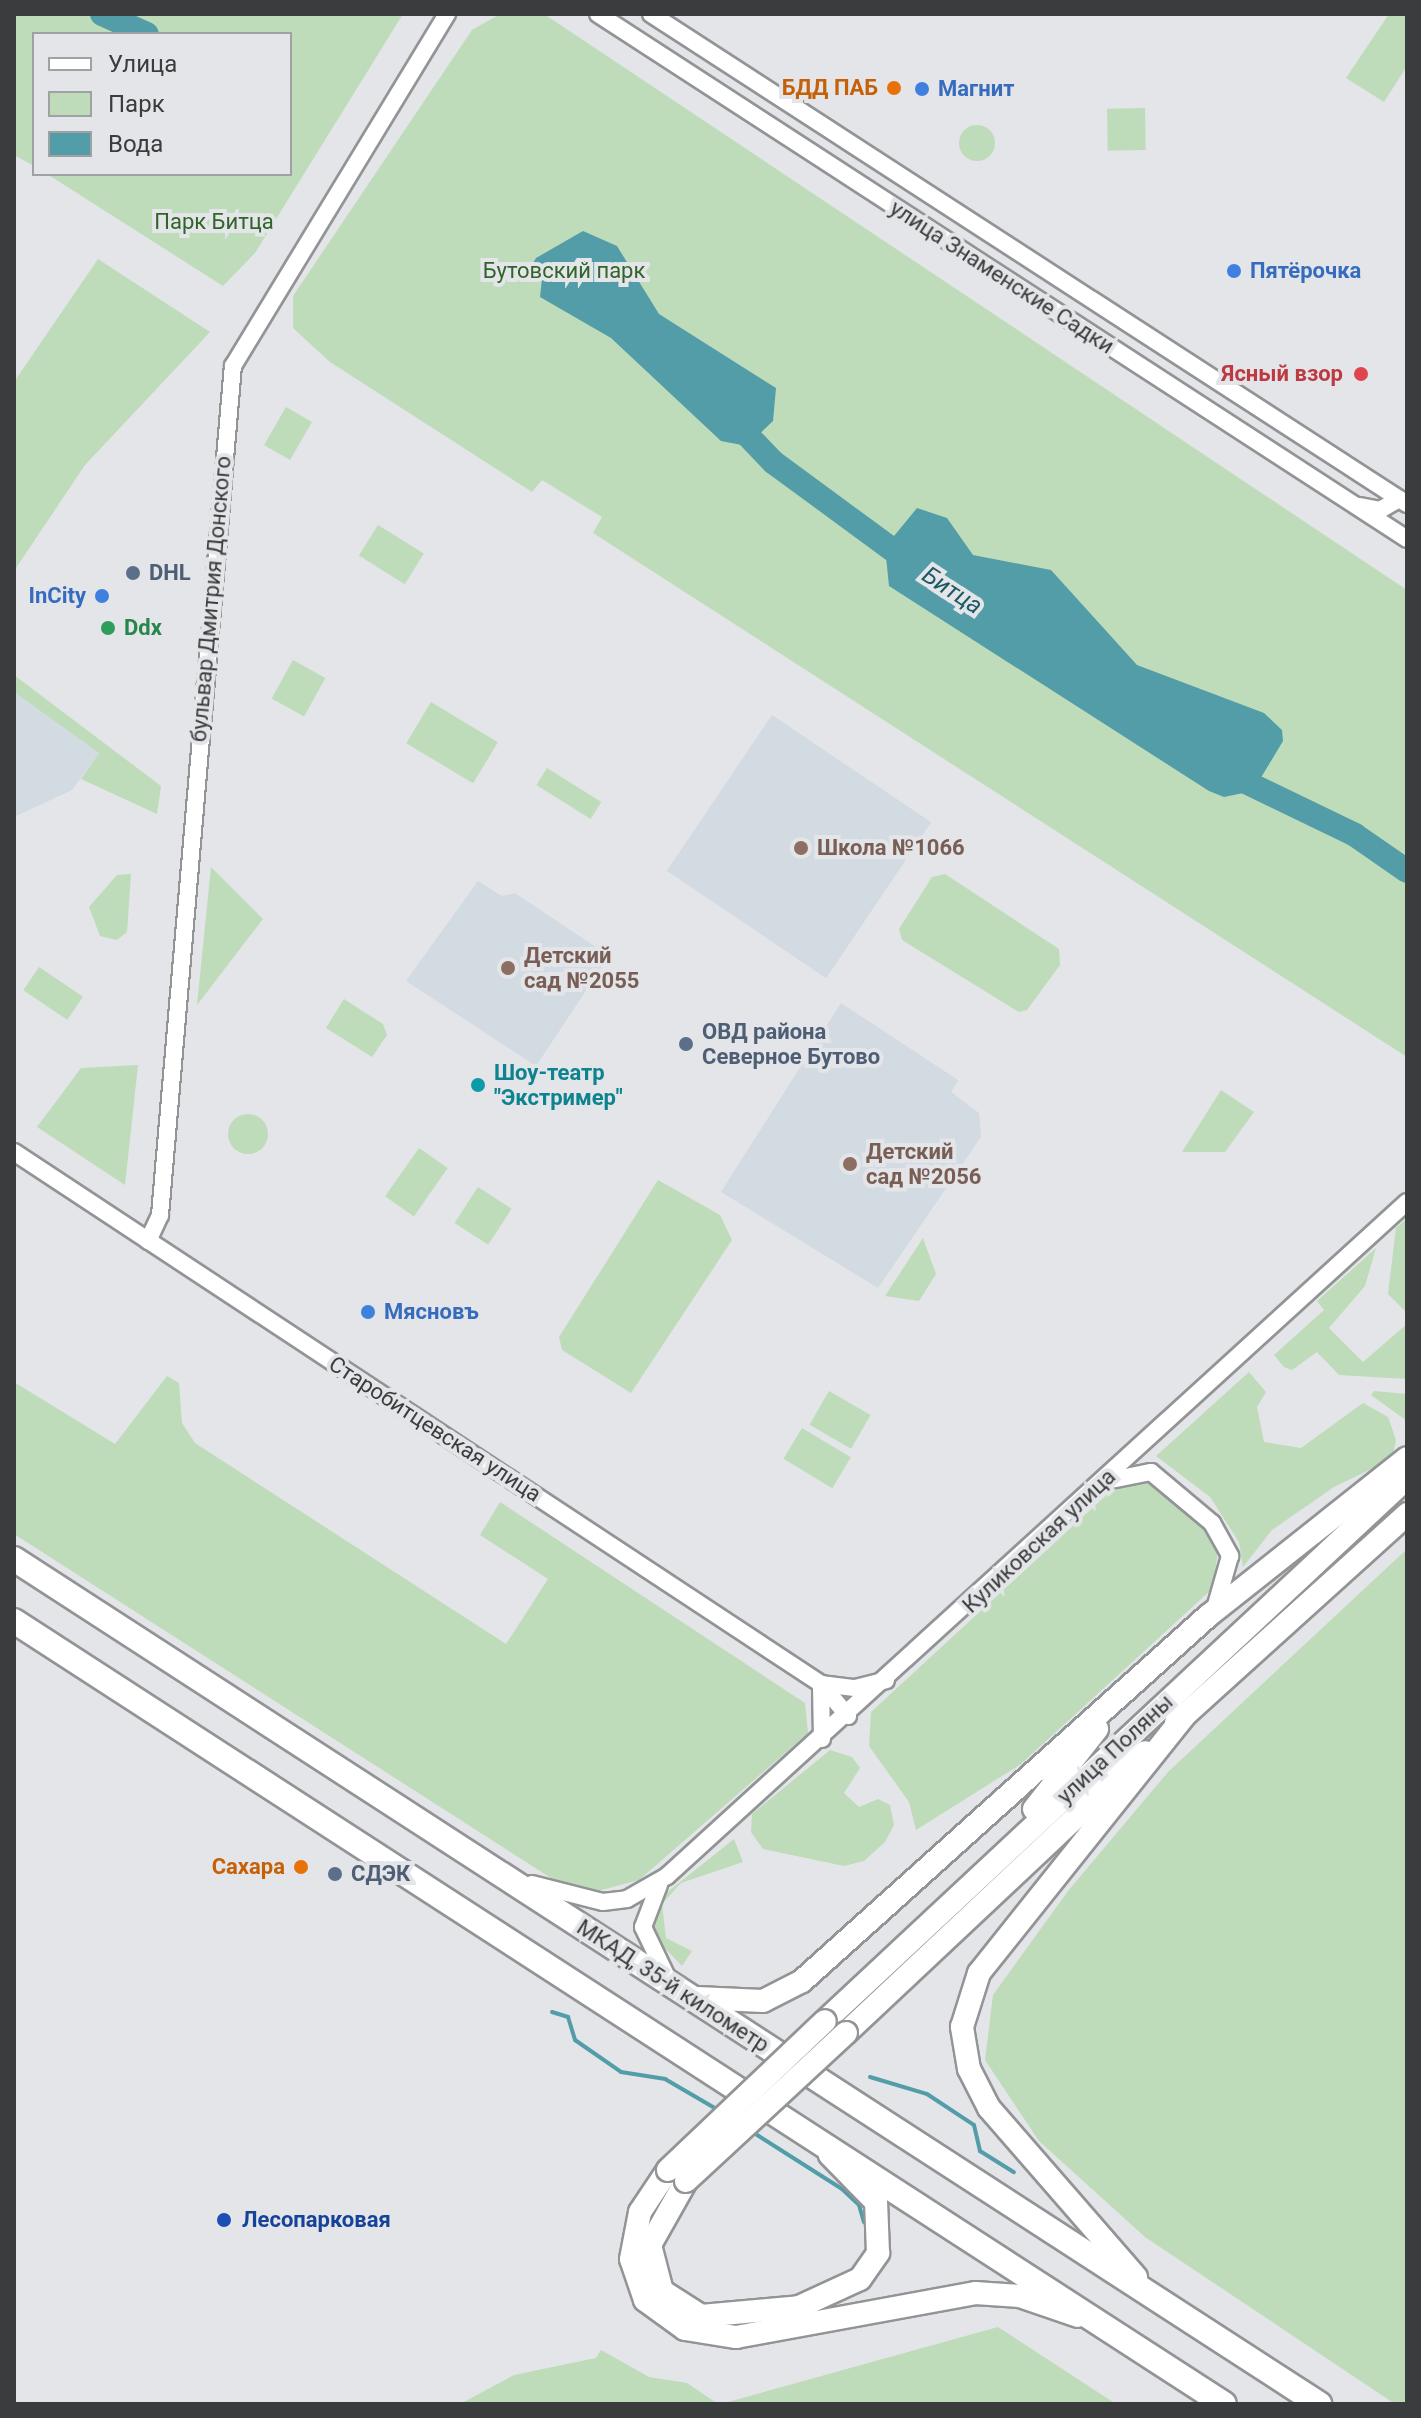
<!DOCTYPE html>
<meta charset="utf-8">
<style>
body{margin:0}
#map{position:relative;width:1421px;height:2418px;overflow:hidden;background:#e3e5e8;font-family:Roboto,sans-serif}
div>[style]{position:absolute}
.built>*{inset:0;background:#d2dae2;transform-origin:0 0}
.green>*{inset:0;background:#bedcb9;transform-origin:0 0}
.round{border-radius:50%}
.water>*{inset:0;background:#539da8}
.stream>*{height:4px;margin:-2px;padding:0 2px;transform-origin:2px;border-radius:2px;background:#539da8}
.river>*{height:24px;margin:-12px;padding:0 12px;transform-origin:12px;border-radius:12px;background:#539da8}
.roads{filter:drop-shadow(2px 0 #929496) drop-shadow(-2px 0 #929496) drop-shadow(0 2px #929496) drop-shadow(0 -2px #929496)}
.minor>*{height:16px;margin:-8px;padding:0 8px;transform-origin:8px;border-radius:8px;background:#fff}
.major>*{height:22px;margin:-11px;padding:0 11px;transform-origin:11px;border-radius:11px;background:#fff}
.highway>*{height:24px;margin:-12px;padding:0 12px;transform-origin:12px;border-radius:12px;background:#fff}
.bridges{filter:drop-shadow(2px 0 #929496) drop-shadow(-2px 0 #929496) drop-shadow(0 2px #929496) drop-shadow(0 -2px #929496)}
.major-bridge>*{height:22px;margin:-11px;padding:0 11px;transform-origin:11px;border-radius:11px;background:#fff}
.dots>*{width:22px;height:22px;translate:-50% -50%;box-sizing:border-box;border:4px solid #e3e5e8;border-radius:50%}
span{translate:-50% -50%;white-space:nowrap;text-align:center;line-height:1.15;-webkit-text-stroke:8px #e3e5e8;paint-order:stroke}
.food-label{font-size:22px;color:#c56008;font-weight:700}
.right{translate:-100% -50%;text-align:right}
.shop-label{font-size:22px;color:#366cbe;font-weight:700}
.left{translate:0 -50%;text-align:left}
.park-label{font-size:22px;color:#306429}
.street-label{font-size:22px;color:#3b3c3d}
.health-label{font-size:22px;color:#be3a42;font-weight:700}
.service-label{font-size:22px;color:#4e5e75;font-weight:700}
.leisure-label{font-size:22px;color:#27864d;font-weight:700}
.education-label{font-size:22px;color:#785e54;font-weight:700}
.culture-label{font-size:22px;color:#0d838f;font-weight:700}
.transit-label{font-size:22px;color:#164399;font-weight:700}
.water-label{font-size:24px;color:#1d5b64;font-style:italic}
.frame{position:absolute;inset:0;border:16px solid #3b3c3d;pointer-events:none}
.legend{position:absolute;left:32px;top:32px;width:260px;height:144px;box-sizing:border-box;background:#e3e5e8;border:2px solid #a0a1a4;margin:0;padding:10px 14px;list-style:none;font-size:24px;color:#3b3c3d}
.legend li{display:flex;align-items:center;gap:16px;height:40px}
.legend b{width:40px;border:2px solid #a0a1a4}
</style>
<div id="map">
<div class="built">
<div style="clip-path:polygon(14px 692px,99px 753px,72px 790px,14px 817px)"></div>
<div style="left:772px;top:715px;width:192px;height:188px;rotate:34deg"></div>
<div style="clip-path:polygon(478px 881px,502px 896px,515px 893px,609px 956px,536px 1066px,406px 981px)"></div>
<div style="clip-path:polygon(841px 1003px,958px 1080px,951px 1092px,979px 1113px,981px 1137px,878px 1288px,721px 1192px)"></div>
</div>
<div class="green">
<div style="clip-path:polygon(14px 14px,403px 14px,255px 253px,223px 286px,47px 174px,290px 174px,290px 34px,34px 34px,34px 166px,14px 155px)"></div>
<div style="clip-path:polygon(500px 14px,544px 14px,1407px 590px,1407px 1057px,593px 533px,602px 517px,542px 480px,532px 492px,330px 362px,293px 328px,293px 296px,472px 30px)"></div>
<div style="clip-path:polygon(1389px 14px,1407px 14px,1407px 66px,1384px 102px,1346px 78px)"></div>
<div style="left:1145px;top:108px;width:42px;height:38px;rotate:89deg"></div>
<div class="round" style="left:959px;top:125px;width:36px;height:36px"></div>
<div style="clip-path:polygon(98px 259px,210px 332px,85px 465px,14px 571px,14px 382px)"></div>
<div style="left:286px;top:407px;width:30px;height:44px;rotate:30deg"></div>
<div style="left:378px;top:525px;width:54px;height:36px;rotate:32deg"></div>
<div style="left:293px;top:660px;width:37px;height:44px;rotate:29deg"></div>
<div style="clip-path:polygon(14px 675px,161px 786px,157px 814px,81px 779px,99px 753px,14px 692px)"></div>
<div style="left:431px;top:702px;width:78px;height:48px;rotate:31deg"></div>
<div style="left:547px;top:768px;width:64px;height:20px;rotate:32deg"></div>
<div style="clip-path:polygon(211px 867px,263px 919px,197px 1005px)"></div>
<div style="clip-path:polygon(131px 874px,127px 932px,117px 940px,100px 936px,89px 907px,117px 875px)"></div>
<div style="clip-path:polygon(945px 874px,1059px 949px,1060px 965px,1027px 1010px,1019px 1012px,902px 940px,899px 929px,932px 877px)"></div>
<div style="left:39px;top:967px;width:53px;height:28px;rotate:34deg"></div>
<div style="clip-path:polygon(344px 999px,383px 1024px,387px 1035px,372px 1057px,326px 1028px)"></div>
<div style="clip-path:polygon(138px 1065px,125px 1185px,37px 1127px,81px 1068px)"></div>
<div style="clip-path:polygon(1221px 1090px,1254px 1112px,1225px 1152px,1182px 1152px)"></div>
<div class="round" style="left:228px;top:1114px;width:40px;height:40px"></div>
<div style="left:419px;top:1148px;width:35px;height:59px;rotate:35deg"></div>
<div style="clip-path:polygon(658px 1180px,720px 1215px,732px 1240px,631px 1393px,562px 1350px,559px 1337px)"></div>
<div style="left:478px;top:1187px;width:40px;height:43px;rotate:33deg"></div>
<div style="clip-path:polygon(1407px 1218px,1407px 1313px,1388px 1294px,1396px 1228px)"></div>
<div style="clip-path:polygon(923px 1238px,936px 1274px,919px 1301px,885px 1296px)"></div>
<div style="clip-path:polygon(1376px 1248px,1365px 1286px,1329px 1328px,1363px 1362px,1407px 1324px,1407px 1379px,1339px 1375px,1317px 1352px,1292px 1370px,1284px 1367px,1274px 1355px,1324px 1310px,1317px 1301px)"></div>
<div style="clip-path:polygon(1249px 1372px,1266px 1392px,1257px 1407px,1264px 1442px,1301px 1448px,1363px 1403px,1388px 1417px,1396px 1440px,1392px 1459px,1334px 1487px,1272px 1530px,1243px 1567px,1239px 1542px,1210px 1497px,1156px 1456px)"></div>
<div style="clip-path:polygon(167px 1376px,179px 1383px,182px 1423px,195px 1443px,506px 1644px,548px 1579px,480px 1535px,500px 1502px,805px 1703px,808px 1733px,639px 1880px,598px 1891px,562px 1885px,14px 1534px,14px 1382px,115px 1444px)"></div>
<div style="left:829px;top:1391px;width:48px;height:39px;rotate:30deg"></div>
<div style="clip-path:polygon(1374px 1391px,1407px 1394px,1407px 1421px,1371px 1395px)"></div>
<div style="left:802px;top:1428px;width:57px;height:36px;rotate:31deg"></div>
<div style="clip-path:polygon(1143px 1475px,1206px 1529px,1218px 1552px,1212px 1589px,1021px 1764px,916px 1830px,909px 1802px,869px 1746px,871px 1712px,1113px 1489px)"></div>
<div style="clip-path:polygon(1407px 1549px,1407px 2404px,1395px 2404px,1145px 2237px,1039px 2141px,985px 2060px,993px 1995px,1068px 1891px,1168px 1772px)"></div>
<div style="clip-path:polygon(830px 1750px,852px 1757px,860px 1768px,844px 1793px,859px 1807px,878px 1799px,890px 1805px,894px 1825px,885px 1842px,864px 1861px,844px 1866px,763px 1849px,751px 1832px,752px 1814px)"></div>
<div style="clip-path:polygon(734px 1839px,743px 1862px,681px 1883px,662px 1904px,666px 1938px,692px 1951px,682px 1966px,652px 1935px,655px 1902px)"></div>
<div style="clip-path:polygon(998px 2327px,1116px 2404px,721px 2404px)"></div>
<div style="clip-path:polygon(601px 2350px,649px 2377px,687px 2383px,718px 2404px,460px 2404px,514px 2375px,596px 2358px)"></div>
</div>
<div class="water">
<div style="clip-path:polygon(583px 231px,617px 246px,659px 314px,776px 388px,773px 421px,747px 446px,721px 441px,611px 338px,540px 297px,542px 279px,529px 270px,536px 258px)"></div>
<div style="clip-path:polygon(917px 508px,947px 518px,973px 555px,1051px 570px,1137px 665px,1264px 713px,1282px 730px,1283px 741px,1253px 791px,1224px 797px,1209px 791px,889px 586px,885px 547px)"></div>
</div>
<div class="stream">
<div style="left:552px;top:2012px;width:17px;rotate:17deg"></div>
<div style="left:568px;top:2017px;width:24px;rotate:73deg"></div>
<div style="left:575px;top:2040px;width:56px;rotate:34.8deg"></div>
<div style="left:621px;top:2072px;width:45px;rotate:9deg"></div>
<div style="left:665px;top:2079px;width:64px;rotate:30.2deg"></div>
<div style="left:870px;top:2077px;width:59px;rotate:16.6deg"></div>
<div style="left:927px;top:2094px;width:56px;rotate:33.4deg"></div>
<div style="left:974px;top:2125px;width:27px;rotate:77deg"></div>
<div style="left:980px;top:2151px;width:40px;rotate:32deg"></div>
<div style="left:751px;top:2131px;width:108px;rotate:32.5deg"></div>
<div style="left:842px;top:2189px;width:23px;rotate:43deg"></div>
<div style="left:859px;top:2205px;width:18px;rotate:74deg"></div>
</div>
<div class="river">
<div style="left:102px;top:14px;width:49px;rotate:24deg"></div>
<div style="left:731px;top:418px;width:61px;rotate:46.3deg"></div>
<div style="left:773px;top:462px;width:174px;rotate:36.3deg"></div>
<div style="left:1227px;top:773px;width:142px;rotate:25.8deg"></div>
<div style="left:1355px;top:835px;width:63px;rotate:34.7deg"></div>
</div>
<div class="roads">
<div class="minor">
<div style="left:598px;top:14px;width:964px;rotate:32.98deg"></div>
<div style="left:651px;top:14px;width:901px;rotate:32.95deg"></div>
<div style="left:1360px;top:506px;width:20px;rotate:11deg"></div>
<div style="left:1380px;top:510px;width:22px;rotate:-30deg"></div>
<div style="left:14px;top:1152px;width:967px;rotate:33.39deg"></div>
<div style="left:821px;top:1684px;width:42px;rotate:49.8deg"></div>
<div style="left:148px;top:1241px;width:29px;rotate:-65deg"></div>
<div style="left:160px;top:1215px;width:852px;rotate:-85.09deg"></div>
<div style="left:233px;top:366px;width:412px;rotate:-58.7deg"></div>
<div style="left:1111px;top:1480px;width:41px;rotate:-11.3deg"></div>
<div style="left:1151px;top:1472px;width:80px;rotate:39.9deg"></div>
<div style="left:1212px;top:1523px;width:38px;rotate:61deg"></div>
<div style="left:1230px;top:1556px;width:51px;rotate:105.9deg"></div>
<div style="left:821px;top:1684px;width:34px;rotate:7deg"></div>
<div style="left:855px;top:1688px;width:32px;rotate:-14deg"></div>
<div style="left:821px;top:1686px;width:53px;rotate:88.9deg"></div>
<div style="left:532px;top:1884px;width:73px;rotate:14.2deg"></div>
<div style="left:603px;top:1902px;width:24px;rotate:-7deg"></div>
<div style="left:627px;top:1899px;width:46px;rotate:-29.9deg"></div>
<div style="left:667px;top:1876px;width:1001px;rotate:-42.33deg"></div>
<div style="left:659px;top:1885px;width:45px;rotate:110.9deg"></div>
<div style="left:643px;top:1927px;width:53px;rotate:64.4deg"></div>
</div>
<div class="major">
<div style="left:1176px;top:1723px;width:312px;rotate:-42.1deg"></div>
<div style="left:1034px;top:1809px;width:102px;rotate:-51.8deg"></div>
<div style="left:697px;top:1998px;width:66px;rotate:2.6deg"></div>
<div style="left:763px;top:2001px;width:44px;rotate:-27.1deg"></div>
<div style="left:802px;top:1981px;width:546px;rotate:-41.96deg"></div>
<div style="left:1208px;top:1616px;width:254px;rotate:-38.4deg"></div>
<div style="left:825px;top:2021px;width:796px;rotate:-43.01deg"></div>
<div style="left:846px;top:2033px;width:410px;rotate:-43.2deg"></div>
<div style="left:668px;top:2170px;width:50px;rotate:123.7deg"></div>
<div style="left:640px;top:2212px;width:48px;rotate:100.8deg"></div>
<div style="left:631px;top:2259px;width:43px;rotate:71.1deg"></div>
<div style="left:645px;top:2300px;width:49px;rotate:35.9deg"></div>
<div style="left:685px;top:2329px;width:52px;rotate:8.9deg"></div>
<div style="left:736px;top:2337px;width:243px;rotate:-10.4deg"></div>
<div style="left:975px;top:2293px;width:45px;rotate:3.8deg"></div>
<div style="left:1020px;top:2296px;width:61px;rotate:19deg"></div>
<div style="left:686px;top:2181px;width:73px;rotate:119.4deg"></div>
<div style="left:650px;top:2245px;width:48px;rotate:75.4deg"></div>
<div style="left:662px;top:2291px;width:46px;rotate:32.7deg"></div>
<div style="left:701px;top:2316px;width:98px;rotate:-5.2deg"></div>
<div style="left:799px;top:2307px;width:67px;rotate:-24.7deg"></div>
<div style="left:860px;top:2279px;width:32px;rotate:-55deg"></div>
<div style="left:878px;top:2253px;width:51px;rotate:-92.2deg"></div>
<div style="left:876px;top:2202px;width:66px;rotate:-134.4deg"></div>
<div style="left:1136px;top:2277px;width:224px;rotate:-131deg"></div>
<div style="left:989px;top:2108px;width:44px;rotate:-117.1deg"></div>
<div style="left:969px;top:2069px;width:43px;rotate:-99.5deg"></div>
<div style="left:962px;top:2027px;width:57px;rotate:-72.5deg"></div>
<div style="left:979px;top:1973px;width:332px;rotate:-51.4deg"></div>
</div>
<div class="highway">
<div style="left:14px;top:1559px;width:1555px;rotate:32.92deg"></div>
<div style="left:14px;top:1621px;width:1441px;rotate:32.91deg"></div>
</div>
</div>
<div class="bridges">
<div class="major-bridge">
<div style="left:668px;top:2170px;width:216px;rotate:-43.5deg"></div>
<div style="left:686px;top:2181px;width:218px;rotate:-42.8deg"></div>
</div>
</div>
<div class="dots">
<div style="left:894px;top:88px;background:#e8710a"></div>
<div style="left:922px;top:89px;background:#3f7fe0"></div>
<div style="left:1234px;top:271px;background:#3f7fe0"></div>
<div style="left:1361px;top:374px;background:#e0444e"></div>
<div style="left:133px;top:573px;background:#5c6f8a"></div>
<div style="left:102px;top:596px;background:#3f7fe0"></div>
<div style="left:108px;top:628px;background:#2e9e5b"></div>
<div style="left:801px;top:848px;background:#8d6e63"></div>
<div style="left:508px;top:968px;background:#8d6e63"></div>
<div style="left:686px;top:1044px;background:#5c6f8a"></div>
<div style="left:478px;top:1085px;background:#0f9aa8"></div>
<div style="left:850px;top:1164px;background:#8d6e63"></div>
<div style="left:368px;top:1312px;background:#3f7fe0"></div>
<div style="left:301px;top:1867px;background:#e8710a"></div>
<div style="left:335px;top:1874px;background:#5c6f8a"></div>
<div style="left:224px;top:2220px;background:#1a4fb4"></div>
</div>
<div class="food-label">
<span class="right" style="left:878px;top:88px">БДД ПАБ</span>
<span class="right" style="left:285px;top:1867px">Сахара</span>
</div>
<div class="shop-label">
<span class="left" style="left:938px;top:89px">Магнит</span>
<span class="left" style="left:1250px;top:271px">Пятёрочка</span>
<span class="right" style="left:86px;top:596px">InCity</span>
<span class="left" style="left:384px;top:1312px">Мясновъ</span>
</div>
<div class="park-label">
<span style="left:214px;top:222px">Парк Битца</span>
<span style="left:564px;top:271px">Бутовский парк</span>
</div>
<div class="street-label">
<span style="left:1002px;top:277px;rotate:33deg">улица Знаменские Садки</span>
<span style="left:211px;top:599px;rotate:-85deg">бульвар Дмитрия Донского</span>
<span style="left:435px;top:1429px;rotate:33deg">Старобитцевская улица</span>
<span style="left:1039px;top:1541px;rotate:-43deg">Куликовская улица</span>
<span style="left:1115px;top:1749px;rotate:-43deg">улица Поляны</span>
<span style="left:673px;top:1986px;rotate:33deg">МКАД, 35-й километр</span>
</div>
<div class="health-label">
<span class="right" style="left:1343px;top:374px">Ясный взор</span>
</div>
<div class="service-label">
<span class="left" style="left:149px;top:573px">DHL</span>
<span class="left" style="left:702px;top:1044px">ОВД района<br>Северное Бутово</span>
<span class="left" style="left:351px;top:1874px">СДЭК</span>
</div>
<div class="leisure-label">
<span class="left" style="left:124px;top:628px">Ddx</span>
</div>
<div class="education-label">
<span class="left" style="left:817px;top:848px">Школа №1066</span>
<span class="left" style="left:524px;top:968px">Детский<br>сад №2055</span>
<span class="left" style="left:866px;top:1164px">Детский<br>сад №2056</span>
</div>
<div class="culture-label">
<span class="left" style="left:494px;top:1085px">Шоу-театр<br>"Экстример"</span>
</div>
<div class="transit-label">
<span class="left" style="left:242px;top:2220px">Лесопарковая</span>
</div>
<div class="water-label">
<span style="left:952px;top:591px;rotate:33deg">Битца</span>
</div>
<div class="frame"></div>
<ul class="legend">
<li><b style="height:10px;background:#fff"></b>Улица</li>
<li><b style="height:22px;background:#bedcb9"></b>Парк</li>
<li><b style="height:22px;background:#539da8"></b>Вода</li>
</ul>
</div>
